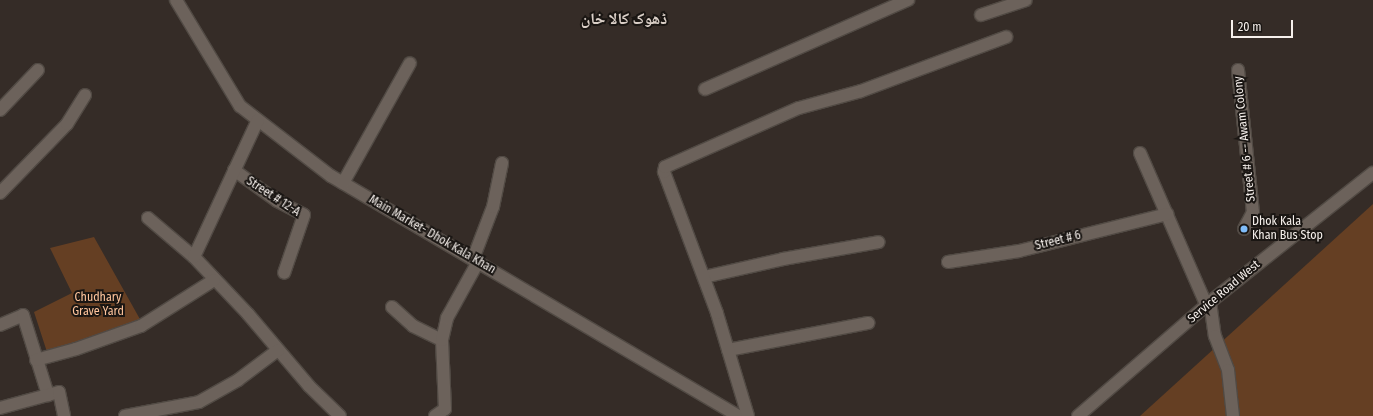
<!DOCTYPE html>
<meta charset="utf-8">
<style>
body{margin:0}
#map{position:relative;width:1373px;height:416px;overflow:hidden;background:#352c27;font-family:"Fira Sans Condensed","Noto Naskh Arabic",sans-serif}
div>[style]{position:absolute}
.green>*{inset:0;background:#653f23}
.roads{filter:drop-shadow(1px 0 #514a44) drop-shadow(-1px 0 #514a44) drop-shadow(0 1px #514a44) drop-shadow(0 -1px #514a44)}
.minor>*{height:12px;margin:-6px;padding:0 6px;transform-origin:6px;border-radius:6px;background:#6c625b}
.dots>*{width:11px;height:11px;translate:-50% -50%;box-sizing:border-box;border:2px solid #1a1613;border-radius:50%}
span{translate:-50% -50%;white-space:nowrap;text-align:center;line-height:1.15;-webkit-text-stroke:4px #1a1613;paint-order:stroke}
.street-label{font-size:12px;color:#f6f0ec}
.poi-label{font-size:12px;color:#f6f0ec}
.left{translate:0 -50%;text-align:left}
.park-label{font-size:12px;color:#ffc59d}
.district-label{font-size:16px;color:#dacfc7;font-weight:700}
.scale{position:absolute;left:1231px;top:20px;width:62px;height:18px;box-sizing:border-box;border:2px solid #f6f0ec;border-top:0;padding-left:5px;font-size:12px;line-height:14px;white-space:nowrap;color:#f6f0ec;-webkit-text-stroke:3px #1a1613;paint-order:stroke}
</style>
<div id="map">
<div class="green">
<div style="clip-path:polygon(1373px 204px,1373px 416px,1140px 416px)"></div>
<div style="clip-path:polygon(94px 237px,141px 321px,47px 352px,34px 312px,72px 293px,50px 248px)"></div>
</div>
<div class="roads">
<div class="minor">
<div style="left:176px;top:0;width:124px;rotate:58.9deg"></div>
<div style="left:240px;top:106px;width:115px;rotate:37.6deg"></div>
<div style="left:331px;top:176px;width:473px;rotate:30.5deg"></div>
<div style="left:981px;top:15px;width:47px;rotate:-18.4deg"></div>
<div style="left:1238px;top:70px;width:143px;rotate:84deg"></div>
<div style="left:1253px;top:212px;width:19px;rotate:118deg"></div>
<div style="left:705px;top:89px;width:222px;rotate:-23.7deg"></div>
<div style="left:0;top:110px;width:55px;rotate:-46.5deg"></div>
<div style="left:1140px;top:153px;width:167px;rotate:66.4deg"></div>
<div style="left:234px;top:170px;width:53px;rotate:35.8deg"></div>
<div style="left:277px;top:201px;width:30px;rotate:27deg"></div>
<div style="left:304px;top:215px;width:61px;rotate:109deg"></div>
<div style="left:343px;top:183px;width:137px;rotate:-60.8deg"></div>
<div style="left:0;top:193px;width:96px;rotate:-45.8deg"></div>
<div style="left:67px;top:124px;width:34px;rotate:-58deg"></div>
<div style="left:148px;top:218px;width:60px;rotate:40.3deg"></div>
<div style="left:194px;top:257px;width:79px;rotate:46.5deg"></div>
<div style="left:248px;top:314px;width:94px;rotate:49.7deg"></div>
<div style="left:309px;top:386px;width:43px;rotate:44.1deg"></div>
<div style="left:194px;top:257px;width:151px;rotate:-65deg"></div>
<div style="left:473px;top:259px;width:56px;rotate:-69deg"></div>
<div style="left:493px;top:207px;width:45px;rotate:-78.4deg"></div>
<div style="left:948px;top:262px;width:72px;rotate:-8.8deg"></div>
<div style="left:1019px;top:251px;width:153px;rotate:-14deg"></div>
<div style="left:704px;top:277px;width:81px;rotate:-12.8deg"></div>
<div style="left:783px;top:259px;width:97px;rotate:-10deg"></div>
<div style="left:1210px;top:302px;width:34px;rotate:82deg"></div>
<div style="left:1215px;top:336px;width:36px;rotate:69deg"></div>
<div style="left:1228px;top:370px;width:46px;rotate:83.8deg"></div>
<div style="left:392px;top:307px;width:28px;rotate:42deg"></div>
<div style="left:413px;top:326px;width:32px;rotate:26deg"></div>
<div style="left:0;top:325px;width:25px;rotate:-23deg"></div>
<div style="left:23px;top:315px;width:84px;rotate:72.6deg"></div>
<div style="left:728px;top:350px;width:143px;rotate:-10.9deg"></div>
<div style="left:36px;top:360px;width:41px;rotate:-15.4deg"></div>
<div style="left:76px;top:349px;width:69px;rotate:-19.5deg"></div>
<div style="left:141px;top:326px;width:86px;rotate:-32.2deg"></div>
<div style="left:0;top:408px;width:61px;rotate:-15.2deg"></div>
<div style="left:59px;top:392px;width:25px;rotate:78deg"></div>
<div style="left:125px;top:416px;width:75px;rotate:-10.7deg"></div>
<div style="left:199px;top:402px;width:45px;rotate:-29.4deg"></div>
<div style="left:238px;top:380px;width:50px;rotate:-36.9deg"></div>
<div style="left:435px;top:416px;width:12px;rotate:-35deg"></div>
<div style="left:445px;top:409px;width:69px;rotate:-92.5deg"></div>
<div style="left:442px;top:340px;width:23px;rotate:-77deg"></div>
<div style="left:447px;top:318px;width:64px;rotate:-61deg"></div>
<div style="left:748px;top:416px;width:108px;rotate:-106.8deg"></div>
<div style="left:717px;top:313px;width:151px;rotate:-110.6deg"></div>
<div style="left:664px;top:172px;width:5px;rotate:-79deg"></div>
<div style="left:665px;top:167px;width:146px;rotate:-23.8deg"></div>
<div style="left:799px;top:108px;width:64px;rotate:-15.3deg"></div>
<div style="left:861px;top:91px;width:155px;rotate:-20.4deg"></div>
<div style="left:1078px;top:416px;width:174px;rotate:-40.8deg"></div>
<div style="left:1210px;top:302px;width:208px;rotate:-38.4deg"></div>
</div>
</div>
<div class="dots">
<div style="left:1244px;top:229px;background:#80bdfa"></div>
</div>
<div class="street-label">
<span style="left:1245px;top:139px;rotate:-96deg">Street # 6 -- Awam Colony</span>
<span style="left:273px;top:197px;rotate:33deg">Street # 12-A</span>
<span style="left:432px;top:235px;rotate:30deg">Main Market- Dhok Kala Khan</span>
<span style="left:1058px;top:241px;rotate:-14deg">Street # 6</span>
<span style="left:1224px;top:292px;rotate:-40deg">Service Road West</span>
</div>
<div class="poi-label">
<span class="left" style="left:1252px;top:229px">Dhok Kala<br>Khan Bus Stop</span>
</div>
<div class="park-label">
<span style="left:98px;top:305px">Chudhary<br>Grave Yard</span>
</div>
<div class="district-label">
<span style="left:624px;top:19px">ڈھوک کالا خان</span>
</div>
<div class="scale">20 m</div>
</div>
